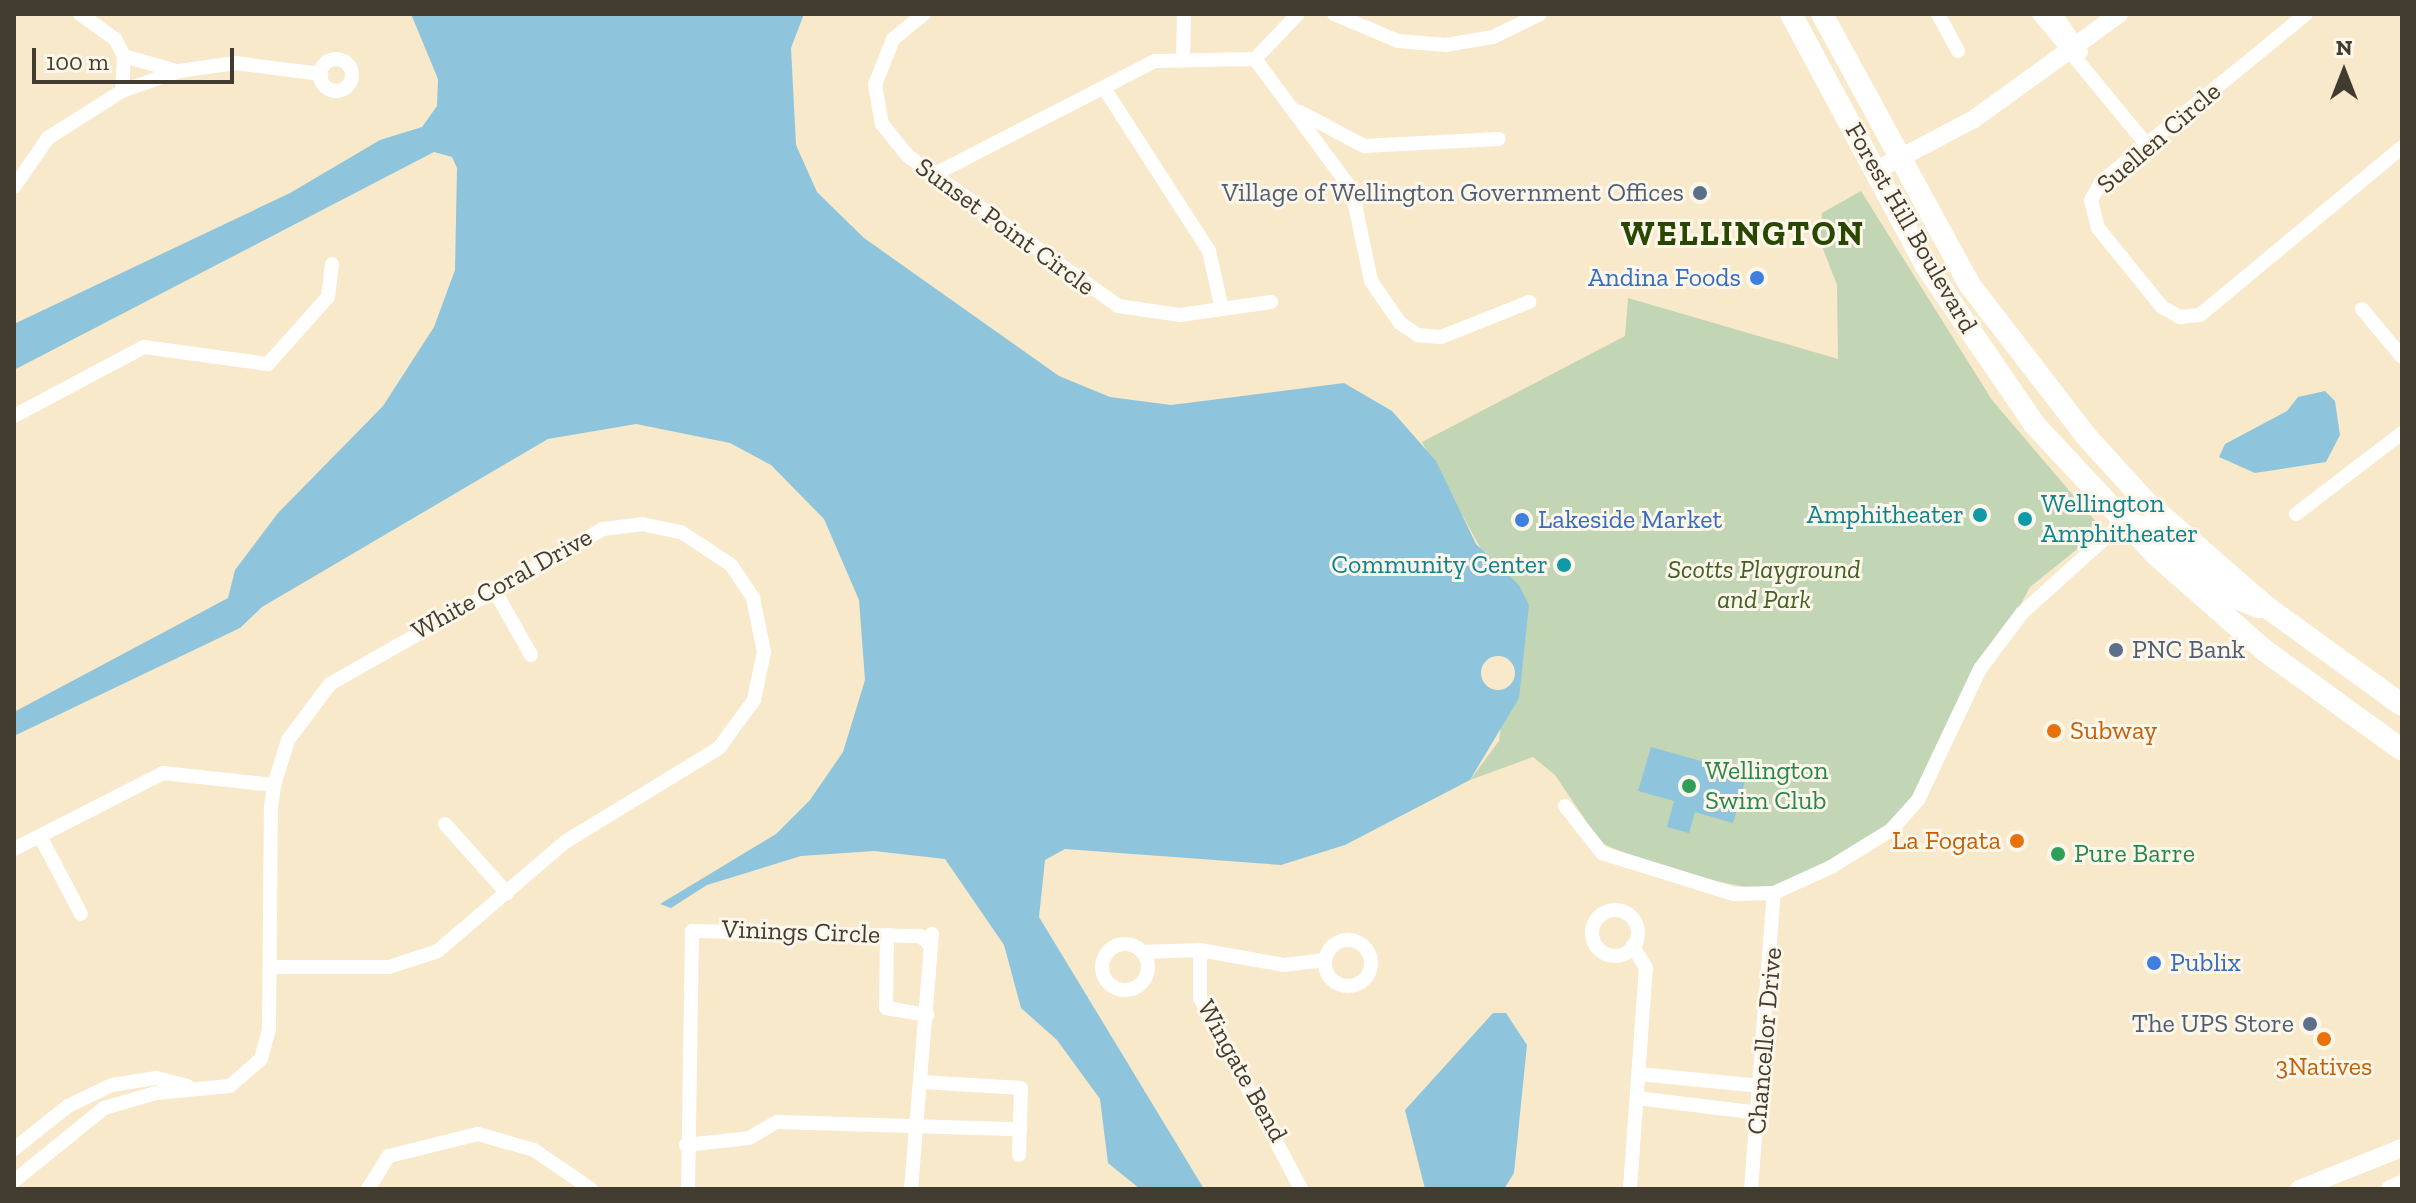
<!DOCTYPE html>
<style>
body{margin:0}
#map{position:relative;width:2416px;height:1203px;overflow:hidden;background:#f8e9ca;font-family:"Zilla Slab",serif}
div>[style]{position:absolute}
.green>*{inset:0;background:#c2d5b5}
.water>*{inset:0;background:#8fc5dc}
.pier>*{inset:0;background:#f8e9ca}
.round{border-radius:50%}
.minor>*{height:14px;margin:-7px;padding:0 7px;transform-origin:7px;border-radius:7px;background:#fff}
.minor>.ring{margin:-7px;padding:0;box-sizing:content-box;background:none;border:14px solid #fff;border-radius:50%}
.tertiary>*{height:18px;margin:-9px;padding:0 9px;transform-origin:9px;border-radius:9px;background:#fff}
.secondary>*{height:22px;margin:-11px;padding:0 11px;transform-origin:11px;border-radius:11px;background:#fff}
.dots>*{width:22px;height:22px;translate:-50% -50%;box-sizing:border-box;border:4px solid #fdf7eb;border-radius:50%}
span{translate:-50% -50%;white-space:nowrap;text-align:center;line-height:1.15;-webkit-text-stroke:6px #fdf7eb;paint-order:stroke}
.street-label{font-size:26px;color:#413c2f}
.service-label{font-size:26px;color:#4e5e75}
.right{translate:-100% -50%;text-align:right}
.left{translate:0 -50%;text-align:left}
.shop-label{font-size:26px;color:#366cbe}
.culture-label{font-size:26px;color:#0d838f}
.park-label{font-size:26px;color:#406024;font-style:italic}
.food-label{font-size:26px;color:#c56008}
.leisure-label{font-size:26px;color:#27864d}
.district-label{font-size:34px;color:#2a4700;font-weight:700;letter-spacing:2px}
.frame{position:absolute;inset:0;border:16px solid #413c2f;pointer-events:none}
.north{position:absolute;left:2304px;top:32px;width:80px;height:80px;-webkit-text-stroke:6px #fdf7eb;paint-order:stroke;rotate:0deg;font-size:22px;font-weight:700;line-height:32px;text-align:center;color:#413c2f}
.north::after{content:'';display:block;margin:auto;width:28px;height:36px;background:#413c2f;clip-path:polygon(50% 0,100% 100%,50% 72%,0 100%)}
.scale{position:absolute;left:32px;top:48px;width:202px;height:36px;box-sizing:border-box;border:4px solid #413c2f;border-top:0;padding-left:10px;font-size:24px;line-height:28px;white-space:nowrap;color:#413c2f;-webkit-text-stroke:6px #fdf7eb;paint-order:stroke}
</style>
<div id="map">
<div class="green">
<div style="clip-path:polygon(1861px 191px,1992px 400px,2102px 529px,2030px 587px,1902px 824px,1774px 893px,1664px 870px,1601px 843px,1555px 775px,1533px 757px,1470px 780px,1499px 741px,1519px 585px,1486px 558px,1422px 442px,1625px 336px,1628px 298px,1838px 359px,1837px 285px,1820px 241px,1822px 213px)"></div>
</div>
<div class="water">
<div style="clip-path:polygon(411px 14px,804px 14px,791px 48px,796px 145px,817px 192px,864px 238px,1059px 376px,1110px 397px,1171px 405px,1344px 383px,1392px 411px,1436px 461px,1476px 544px,1519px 585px,1529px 605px,1519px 698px,1470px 780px,1345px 845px,1281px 865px,1065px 849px,1045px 860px,1039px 917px,1204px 1189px,1140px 1189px,1108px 1163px,1100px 1099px,1057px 1040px,1021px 1008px,1004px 945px,945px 859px,874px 851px,801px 856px,707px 885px,671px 908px,660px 904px,776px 834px,810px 800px,843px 752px,865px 680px,859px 600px,824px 519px,771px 465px,730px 443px,636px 424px,548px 439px,262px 607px,240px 628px,14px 736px,14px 712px,228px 598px,235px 570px,278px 513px,383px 406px,434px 327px,455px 270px,457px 168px,452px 157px,434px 152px,14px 370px,14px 324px,290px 193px,380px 140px,422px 127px,437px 106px,438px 79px)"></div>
<div style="clip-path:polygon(2325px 391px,2335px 401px,2340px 435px,2326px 462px,2255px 473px,2219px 457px,2225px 444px,2287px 411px,2298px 397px)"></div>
<div style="clip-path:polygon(1651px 747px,1747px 774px,1733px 823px,1695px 812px,1689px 833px,1667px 827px,1674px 801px,1638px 791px)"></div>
<div style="clip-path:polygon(1493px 1013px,1506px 1013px,1527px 1045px,1514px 1173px,1504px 1189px,1425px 1189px,1405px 1110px)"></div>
</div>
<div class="pier">
<div class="round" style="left:1481px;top:656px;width:34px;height:34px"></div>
</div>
<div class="minor">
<div style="left:80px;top:14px;width:43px;rotate:35.5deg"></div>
<div style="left:115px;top:39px;width:19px;rotate:62deg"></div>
<div style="left:124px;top:56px;width:35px;rotate:93deg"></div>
<div style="left:924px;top:14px;width:40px;rotate:141deg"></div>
<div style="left:893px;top:39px;width:49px;rotate:111.4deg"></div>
<div style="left:875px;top:85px;width:40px;rotate:80deg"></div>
<div style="left:882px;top:124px;width:41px;rotate:50.9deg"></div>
<div style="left:908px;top:156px;width:258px;rotate:35.5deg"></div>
<div style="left:1118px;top:306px;width:63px;rotate:8.3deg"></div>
<div style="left:1180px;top:315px;width:92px;rotate:-8.1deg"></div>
<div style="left:1334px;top:14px;width:69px;rotate:22.9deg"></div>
<div style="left:1398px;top:41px;width:48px;rotate:4.8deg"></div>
<div style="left:1446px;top:45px;width:48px;rotate:-9.7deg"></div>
<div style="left:1493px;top:37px;width:52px;rotate:-26.1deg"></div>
<div style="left:1938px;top:14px;width:42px;rotate:61.6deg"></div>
<div style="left:2039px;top:14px;width:170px;rotate:50.5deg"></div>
<div style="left:2055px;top:14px;width:46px;rotate:55.6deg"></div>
<div style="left:2306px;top:14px;width:265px;rotate:140.7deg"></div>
<div style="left:2101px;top:182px;width:21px;rotate:119deg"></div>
<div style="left:2091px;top:200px;width:29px;rotate:76deg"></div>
<div style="left:2098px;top:228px;width:102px;rotate:51deg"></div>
<div style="left:2162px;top:307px;width:21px;rotate:29deg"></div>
<div style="left:2180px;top:317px;width:20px;rotate:-6deg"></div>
<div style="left:2200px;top:315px;width:263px;rotate:-39.7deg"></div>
<div style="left:124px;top:56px;width:51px;rotate:15.9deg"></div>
<div style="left:1183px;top:58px;width:44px;rotate:-88.7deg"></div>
<div style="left:1255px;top:59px;width:163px;rotate:53.5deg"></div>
<div style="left:1352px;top:190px;width:93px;rotate:78.2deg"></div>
<div style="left:1371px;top:281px;width:51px;rotate:55.4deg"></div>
<div style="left:1400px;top:323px;width:22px;rotate:34deg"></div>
<div style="left:1418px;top:335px;width:23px;rotate:5deg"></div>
<div style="left:1441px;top:337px;width:95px;rotate:-21.7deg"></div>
<div class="ring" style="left:320px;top:59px;width:18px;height:18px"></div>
<div style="left:1104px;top:88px;width:194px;rotate:57.2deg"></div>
<div style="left:1209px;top:251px;width:59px;rotate:77.4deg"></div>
<div style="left:1300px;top:112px;width:72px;rotate:28deg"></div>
<div style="left:1364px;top:146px;width:135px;rotate:-3deg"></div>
<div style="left:933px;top:175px;width:250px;rotate:-27.2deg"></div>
<div style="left:1155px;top:61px;width:100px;rotate:-1.1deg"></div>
<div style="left:1255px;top:59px;width:62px;rotate:-46.3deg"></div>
<div style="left:14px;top:187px;width:60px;rotate:-55.2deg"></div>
<div style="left:48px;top:138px;width:88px;rotate:-32.4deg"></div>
<div style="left:122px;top:91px;width:60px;rotate:-19.3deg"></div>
<div style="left:179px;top:71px;width:57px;rotate:-8.1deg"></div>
<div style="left:235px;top:63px;width:87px;rotate:7.3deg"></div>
<div style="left:2362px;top:309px;width:62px;rotate:50.2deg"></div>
<div style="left:14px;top:416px;width:147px;rotate:-28deg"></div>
<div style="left:144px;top:347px;width:125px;rotate:7.8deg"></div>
<div style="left:268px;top:364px;width:90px;rotate:-48.2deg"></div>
<div style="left:328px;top:297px;width:33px;rotate:-83deg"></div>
<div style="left:2296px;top:514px;width:133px;rotate:-37.4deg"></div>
<div style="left:493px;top:588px;width:77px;rotate:60.4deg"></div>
<div style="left:1565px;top:806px;width:60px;rotate:51.8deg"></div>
<div style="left:1602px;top:853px;width:138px;rotate:17.3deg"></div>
<div style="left:1734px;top:894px;width:40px;rotate:-1.4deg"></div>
<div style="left:1774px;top:893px;width:63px;rotate:-24.5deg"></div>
<div style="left:1831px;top:867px;width:70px;rotate:-31.7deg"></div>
<div style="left:1891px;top:830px;width:40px;rotate:-48deg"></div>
<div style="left:1918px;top:800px;width:145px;rotate:-64.7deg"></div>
<div style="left:1980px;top:669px;width:70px;rotate:-53.1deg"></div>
<div style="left:2022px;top:613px;width:135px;rotate:-42deg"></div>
<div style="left:445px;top:824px;width:93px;rotate:48.1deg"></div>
<div style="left:40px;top:836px;width:88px;rotate:62.3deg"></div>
<div style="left:14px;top:849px;width:167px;rotate:-27deg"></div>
<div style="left:163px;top:773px;width:112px;rotate:6.2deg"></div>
<div class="ring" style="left:1592px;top:910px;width:32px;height:32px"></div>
<div style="left:887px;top:935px;width:73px;rotate:90.8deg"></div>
<div style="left:886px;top:1008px;width:42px;rotate:9.7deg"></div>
<div class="ring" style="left:1325px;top:940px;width:32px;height:32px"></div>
<div class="ring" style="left:1102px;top:944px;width:32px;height:32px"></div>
<div style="left:1200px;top:950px;width:48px;rotate:90deg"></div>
<div style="left:1200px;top:998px;width:216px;rotate:62.1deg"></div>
<div style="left:1142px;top:952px;width:58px;rotate:-2deg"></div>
<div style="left:1200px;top:950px;width:85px;rotate:10.1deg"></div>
<div style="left:1284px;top:965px;width:41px;rotate:-7deg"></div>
<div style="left:1639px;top:1074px;width:123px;rotate:5.6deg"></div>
<div style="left:921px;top:1082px;width:100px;rotate:3.4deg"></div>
<div style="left:1021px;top:1088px;width:67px;rotate:91.7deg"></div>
<div style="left:1637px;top:1098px;width:123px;rotate:7deg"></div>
<div style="left:686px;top:1145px;width:63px;rotate:-6.3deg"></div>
<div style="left:749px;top:1138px;width:32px;rotate:-30deg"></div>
<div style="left:777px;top:1122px;width:243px;rotate:1.7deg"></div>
<div style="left:14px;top:1149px;width:69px;rotate:-38.5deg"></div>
<div style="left:68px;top:1106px;width:49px;rotate:-25.5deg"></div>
<div style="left:112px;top:1085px;width:45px;rotate:-9deg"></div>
<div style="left:156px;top:1078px;width:32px;rotate:14deg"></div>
<div style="left:14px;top:1181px;width:116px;rotate:-39deg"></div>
<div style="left:104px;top:1108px;width:54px;rotate:-16.1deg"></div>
<div style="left:156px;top:1093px;width:74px;rotate:-5.4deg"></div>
<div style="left:230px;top:1086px;width:41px;rotate:-41.1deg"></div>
<div style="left:261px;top:1059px;width:31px;rotate:-75deg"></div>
<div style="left:269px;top:1029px;width:222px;rotate:-89.5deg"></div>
<div style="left:271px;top:807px;width:22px;rotate:-82deg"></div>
<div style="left:274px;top:785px;width:47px;rotate:-72.7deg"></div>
<div style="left:288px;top:740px;width:70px;rotate:-53.1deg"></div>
<div style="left:330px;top:684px;width:314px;rotate:-29.6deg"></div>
<div style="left:603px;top:529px;width:39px;rotate:-7deg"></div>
<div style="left:642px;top:524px;width:40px;rotate:12deg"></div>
<div style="left:681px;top:532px;width:60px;rotate:33.4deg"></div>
<div style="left:731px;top:565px;width:40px;rotate:56deg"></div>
<div style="left:753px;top:598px;width:55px;rotate:78.5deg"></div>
<div style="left:764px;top:652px;width:49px;rotate:101.8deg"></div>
<div style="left:754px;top:700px;width:59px;rotate:126.1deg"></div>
<div style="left:719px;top:748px;width:180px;rotate:148.6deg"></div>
<div style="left:565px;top:842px;width:167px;rotate:139.4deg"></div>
<div style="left:438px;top:951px;width:52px;rotate:161.9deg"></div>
<div style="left:389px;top:967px;width:119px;rotate:180deg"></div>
<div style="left:368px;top:1189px;width:39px;rotate:-58deg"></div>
<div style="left:389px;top:1156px;width:92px;rotate:-13.9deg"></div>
<div style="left:478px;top:1134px;width:58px;rotate:15.9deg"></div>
<div style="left:534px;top:1150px;width:69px;rotate:34.4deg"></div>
<div style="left:688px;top:1189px;width:258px;rotate:-89.1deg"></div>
<div style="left:692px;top:931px;width:228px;rotate:1.3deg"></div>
<div style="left:920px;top:936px;width:14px;rotate:39deg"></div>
<div style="left:911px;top:1189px;width:256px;rotate:-85.3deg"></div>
<div style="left:1630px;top:1189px;width:222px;rotate:-85.9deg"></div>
<div style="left:1646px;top:968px;width:26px;rotate:-121deg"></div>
<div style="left:1751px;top:1189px;width:297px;rotate:-85.6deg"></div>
</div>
<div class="tertiary">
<div style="left:1877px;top:170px;width:110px;rotate:-27.7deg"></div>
<div style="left:1974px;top:119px;width:179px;rotate:-35.9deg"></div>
<div style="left:2299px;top:1189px;width:111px;rotate:-21.7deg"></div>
<div style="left:2390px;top:1189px;width:13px;rotate:-23deg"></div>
</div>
<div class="secondary">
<div style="left:1791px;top:14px;width:286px;rotate:61.8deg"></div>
<div style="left:1926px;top:266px;width:191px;rotate:55.6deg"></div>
<div style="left:2034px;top:424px;width:179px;rotate:47deg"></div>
<div style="left:2156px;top:555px;width:144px;rotate:41.3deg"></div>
<div style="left:2264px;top:650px;width:170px;rotate:35.9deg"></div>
<div style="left:1822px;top:14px;width:307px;rotate:61.4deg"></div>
<div style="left:1969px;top:284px;width:192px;rotate:52.4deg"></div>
<div style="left:2086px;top:436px;width:91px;rotate:47.7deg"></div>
<div style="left:2147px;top:503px;width:160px;rotate:41deg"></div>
<div style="left:2268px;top:608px;width:165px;rotate:35.9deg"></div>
<div style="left:2122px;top:522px;width:34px;rotate:14deg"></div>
<div style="left:2155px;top:530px;width:96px;rotate:42deg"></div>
<div style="left:2226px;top:594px;width:35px;rotate:22deg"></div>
</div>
<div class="dots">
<div style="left:1700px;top:193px;background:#5c6f8a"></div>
<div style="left:1757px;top:278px;background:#3f7fe0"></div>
<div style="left:1980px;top:515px;background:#0f9aa8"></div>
<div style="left:2025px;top:519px;background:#0f9aa8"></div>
<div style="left:1522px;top:520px;background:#3f7fe0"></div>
<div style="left:1564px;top:565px;background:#0f9aa8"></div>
<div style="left:2116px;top:650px;background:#5c6f8a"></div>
<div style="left:2054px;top:731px;background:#e8710a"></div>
<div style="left:1689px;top:786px;background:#2e9e5b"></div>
<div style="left:2017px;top:841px;background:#e8710a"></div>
<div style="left:2058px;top:854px;background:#2e9e5b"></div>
<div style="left:2154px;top:963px;background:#3f7fe0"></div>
<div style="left:2310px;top:1024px;background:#5c6f8a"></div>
<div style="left:2324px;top:1039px;background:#e8710a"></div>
</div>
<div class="street-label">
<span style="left:2159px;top:138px;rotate:-41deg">Suellen Circle</span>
<span style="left:1005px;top:227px;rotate:36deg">Sunset Point Circle</span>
<span style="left:1911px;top:228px;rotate:60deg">Forest Hill Boulevard</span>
<span style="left:502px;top:584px;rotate:-29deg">White Coral Drive</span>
<span style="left:801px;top:932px;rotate:2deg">Vinings Circle</span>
<span style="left:1765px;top:1041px;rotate:-85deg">Chancellor Drive</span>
<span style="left:1242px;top:1071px;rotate:61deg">Wingate Bend</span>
</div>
<div class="service-label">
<span class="right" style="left:1684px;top:193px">Village of Wellington Government Offices</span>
<span class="left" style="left:2132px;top:650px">PNC Bank</span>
<span class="right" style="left:2294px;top:1024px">The UPS Store</span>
</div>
<div class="shop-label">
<span class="right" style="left:1741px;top:278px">Andina Foods</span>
<span class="left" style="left:1538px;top:520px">Lakeside Market</span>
<span class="left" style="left:2170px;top:963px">Publix</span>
</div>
<div class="culture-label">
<span class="left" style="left:2041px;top:519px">Wellington<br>Amphitheater</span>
<span class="right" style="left:1964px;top:515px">Amphitheater</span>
<span class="right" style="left:1548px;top:565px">Community Center</span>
</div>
<div class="park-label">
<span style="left:1764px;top:585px">Scotts Playground<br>and Park</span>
</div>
<div class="food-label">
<span class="left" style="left:2070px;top:731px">Subway</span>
<span class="right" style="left:2001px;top:841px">La Fogata</span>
<span style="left:2324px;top:1067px">3Natives</span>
</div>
<div class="leisure-label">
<span class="left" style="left:1705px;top:786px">Wellington<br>Swim Club</span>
<span class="left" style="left:2074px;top:854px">Pure Barre</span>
</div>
<div class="district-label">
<span style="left:1743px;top:234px">WELLINGTON</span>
</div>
<div class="frame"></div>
<div class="north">N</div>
<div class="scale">100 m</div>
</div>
